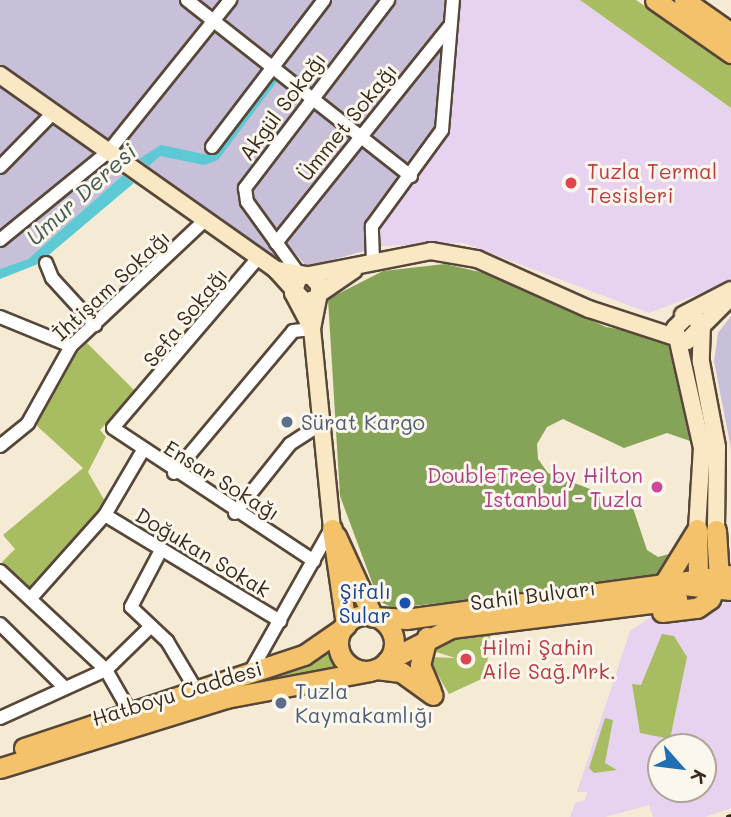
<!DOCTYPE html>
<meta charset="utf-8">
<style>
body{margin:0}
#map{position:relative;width:731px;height:817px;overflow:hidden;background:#f5ead3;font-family:Mali,sans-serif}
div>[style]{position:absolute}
.built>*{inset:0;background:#e7d2ef}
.industrial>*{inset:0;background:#c8bfd8}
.green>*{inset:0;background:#a8bd62}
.forest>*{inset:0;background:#86a458}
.water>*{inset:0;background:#5dc9d4}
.roads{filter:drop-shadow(2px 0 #574739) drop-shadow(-2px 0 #574739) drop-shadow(0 2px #574739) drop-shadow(0 -2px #574739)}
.street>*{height:12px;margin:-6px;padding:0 6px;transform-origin:6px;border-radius:6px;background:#fff}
.secondary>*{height:16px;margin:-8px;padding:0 8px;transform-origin:8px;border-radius:8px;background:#fae7c3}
.primary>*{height:19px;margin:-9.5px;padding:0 9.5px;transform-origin:9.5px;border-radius:9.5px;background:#f3c26a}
.primary>.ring{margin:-9.5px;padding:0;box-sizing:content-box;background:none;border:19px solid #f3c26a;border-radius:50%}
.rail>*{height:3.5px;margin:-1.75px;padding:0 1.75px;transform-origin:1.75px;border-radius:1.75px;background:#3b2a1e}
.dots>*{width:19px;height:19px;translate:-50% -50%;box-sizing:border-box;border:4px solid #fbf7ec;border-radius:50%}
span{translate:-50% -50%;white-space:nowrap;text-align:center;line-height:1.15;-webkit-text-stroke:6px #fbf7ec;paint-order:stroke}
.street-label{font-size:21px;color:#3b2a1e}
.health-label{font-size:21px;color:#be3a42}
.left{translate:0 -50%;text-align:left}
.service-label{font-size:21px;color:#4e5e75}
.hotel-label{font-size:21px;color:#b23c85}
.right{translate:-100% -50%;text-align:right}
.transit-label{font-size:21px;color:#164399}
.water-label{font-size:23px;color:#455a55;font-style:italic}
.north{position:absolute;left:647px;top:733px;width:70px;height:70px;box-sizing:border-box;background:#fbf7ec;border:2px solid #aea59a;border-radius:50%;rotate:118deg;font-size:19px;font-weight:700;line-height:28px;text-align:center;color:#3b2a1e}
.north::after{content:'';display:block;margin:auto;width:24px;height:32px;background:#1f6fb2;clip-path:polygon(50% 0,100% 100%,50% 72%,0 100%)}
</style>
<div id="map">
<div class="built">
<div style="clip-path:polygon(459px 0,580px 0,731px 108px,731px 282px,649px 313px,464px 243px,382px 246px,375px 231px,448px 136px)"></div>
<div style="clip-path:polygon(evenodd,731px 598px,731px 808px,705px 817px,653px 817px,649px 805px,605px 817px,570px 817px,575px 803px,585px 800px,587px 792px,577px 792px,630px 631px,651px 617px,713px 612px,731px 598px,661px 747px,703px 747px,703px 789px,661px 789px,661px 747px)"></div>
</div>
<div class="industrial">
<div style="clip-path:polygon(0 0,459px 0,448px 136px,376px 231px,382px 246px,307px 267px,287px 244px,266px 274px,123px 175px,28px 259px,0 269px)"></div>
<div style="clip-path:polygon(731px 316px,731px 449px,714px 361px,718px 333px)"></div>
</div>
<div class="green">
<div style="clip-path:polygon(580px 0,636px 0,731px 65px,731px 108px)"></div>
<div style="clip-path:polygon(87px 343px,135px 391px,100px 430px,106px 437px,88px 472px,106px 503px,30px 590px,2px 562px,15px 549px,3px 535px,83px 468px,36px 425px,65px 365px)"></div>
<div style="clip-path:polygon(490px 634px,486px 677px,449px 694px,427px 657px,455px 658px,430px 650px,448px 638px)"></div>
<div style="clip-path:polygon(662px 634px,674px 636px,687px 657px,670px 739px,640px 733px,632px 684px,641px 685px)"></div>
<div style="clip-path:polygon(329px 647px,337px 668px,262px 679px,313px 661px)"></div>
<div style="clip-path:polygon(605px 718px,613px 720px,605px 763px,617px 770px,594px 773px,589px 768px)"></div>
</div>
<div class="forest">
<div style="clip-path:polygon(445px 264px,493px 275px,606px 327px,666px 337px,693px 442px,667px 433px,624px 448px,563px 419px,547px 427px,537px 444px,538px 459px,548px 473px,632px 505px,647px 550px,658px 557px,677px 552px,665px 573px,647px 581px,393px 608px,379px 601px,340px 496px,328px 299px,383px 271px)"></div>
</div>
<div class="water">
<div style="clip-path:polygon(271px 75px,278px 80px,218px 160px,204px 165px,160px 156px,149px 166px,139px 159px,161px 145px,209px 155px)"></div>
<div style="clip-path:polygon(123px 175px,134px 183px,38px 264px,0 279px,0 269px,28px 259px)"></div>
</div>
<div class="roads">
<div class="street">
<div style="left:187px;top:0;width:285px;rotate:38.2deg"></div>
<div style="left:212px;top:147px;width:185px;rotate:-52.7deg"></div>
<div style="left:0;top:167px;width:77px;rotate:-45.5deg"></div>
<div style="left:0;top:240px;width:139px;rotate:-39.2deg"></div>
<div style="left:108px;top:152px;width:195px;rotate:-51.2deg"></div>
<div style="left:276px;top:243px;width:277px;rotate:-51.3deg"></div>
<div style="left:258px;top:258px;width:223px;rotate:130.5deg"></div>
<div style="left:113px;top:428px;width:241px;rotate:33.5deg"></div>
<div style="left:373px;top:261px;width:35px;rotate:-92deg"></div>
<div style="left:372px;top:226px;width:119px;rotate:-53.9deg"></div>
<div style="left:442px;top:130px;width:130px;rotate:-85.2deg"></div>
<div style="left:46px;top:263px;width:16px;rotate:68deg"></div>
<div style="left:52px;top:278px;width:64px;rotate:47.5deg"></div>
<div style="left:299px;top:274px;width:89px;rotate:-125.8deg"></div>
<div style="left:247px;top:202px;width:14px;rotate:-98deg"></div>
<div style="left:245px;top:188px;width:236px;rotate:-52.7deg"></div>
<div style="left:0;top:317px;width:77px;rotate:22.2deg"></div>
<div style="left:0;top:446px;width:36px;rotate:-39deg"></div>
<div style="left:28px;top:423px;width:88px;rotate:-60.8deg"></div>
<div style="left:71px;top:346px;width:183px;rotate:-43.2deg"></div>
<div style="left:174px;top:473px;width:185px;rotate:-50deg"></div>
<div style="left:293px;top:331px;width:19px;rotate:-6deg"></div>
<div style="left:235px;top:513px;width:88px;rotate:-51.4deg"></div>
<div style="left:290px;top:444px;width:37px;rotate:-33deg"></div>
<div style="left:105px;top:515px;width:205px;rotate:31.2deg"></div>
<div style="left:160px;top:552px;width:62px;rotate:117.8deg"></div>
<div style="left:131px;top:607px;width:50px;rotate:43.4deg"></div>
<div style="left:167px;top:641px;width:55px;rotate:59.2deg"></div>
<div style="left:0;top:571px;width:145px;rotate:43deg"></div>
<div style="left:106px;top:670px;width:48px;rotate:60.3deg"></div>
<div style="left:31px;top:598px;width:111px;rotate:-48.3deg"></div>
<div style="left:105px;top:515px;width:73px;rotate:-59.6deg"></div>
<div style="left:0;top:624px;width:88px;rotate:44.5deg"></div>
<div style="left:252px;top:669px;width:161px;rotate:-60.6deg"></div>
<div style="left:0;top:718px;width:116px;rotate:-24.4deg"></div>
<div style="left:106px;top:670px;width:62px;rotate:-44.3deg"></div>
</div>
<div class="secondary">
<div style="left:0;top:75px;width:338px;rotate:35.2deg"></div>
<div style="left:683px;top:315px;width:54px;rotate:-27.5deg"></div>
<div style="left:312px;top:329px;width:41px;rotate:-117.8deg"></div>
<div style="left:293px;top:293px;width:17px;rotate:-69deg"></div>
<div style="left:299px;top:277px;width:135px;rotate:-11.1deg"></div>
<div style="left:431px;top:251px;width:47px;rotate:9.9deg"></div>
<div style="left:477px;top:259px;width:123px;rotate:24.1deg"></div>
<div style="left:589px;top:309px;width:103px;rotate:18.1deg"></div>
<div style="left:687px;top:341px;width:62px;rotate:-45deg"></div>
<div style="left:332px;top:529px;width:201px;rotate:-95.7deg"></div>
<div style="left:312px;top:329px;width:36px;rotate:-79deg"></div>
<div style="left:319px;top:294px;width:9px;rotate:-90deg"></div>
<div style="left:319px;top:285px;width:12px;rotate:-132deg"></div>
<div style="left:311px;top:276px;width:36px;rotate:-170deg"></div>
<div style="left:276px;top:270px;width:43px;rotate:47.8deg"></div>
<div style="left:305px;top:302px;width:12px;rotate:-20deg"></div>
<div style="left:316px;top:298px;width:5px;rotate:-53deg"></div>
<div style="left:319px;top:294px;width:42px;rotate:-34.4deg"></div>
<div style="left:697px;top:529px;width:81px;rotate:-86.5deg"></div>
<div style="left:702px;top:448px;width:123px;rotate:-102.7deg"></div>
<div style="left:675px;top:328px;width:20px;rotate:-45deg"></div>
<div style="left:689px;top:314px;width:16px;rotate:38deg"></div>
<div style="left:702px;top:324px;width:38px;rotate:92deg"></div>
<div style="left:701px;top:362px;width:86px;rotate:79.3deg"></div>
<div style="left:717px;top:447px;width:83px;rotate:90.7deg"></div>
</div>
<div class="primary">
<div style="left:655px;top:0;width:93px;rotate:34.9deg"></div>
<div style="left:684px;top:0;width:57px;rotate:35.1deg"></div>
<div style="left:332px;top:529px;width:97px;rotate:81.7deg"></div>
<div style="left:697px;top:529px;width:44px;rotate:88.7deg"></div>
<div style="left:698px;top:573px;width:17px;rotate:59deg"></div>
<div style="left:336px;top:536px;width:89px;rotate:65.4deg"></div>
<div style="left:663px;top:585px;width:61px;rotate:-58.4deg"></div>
<div style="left:662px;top:612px;width:35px;rotate:-7deg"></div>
<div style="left:697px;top:608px;width:16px;rotate:-35deg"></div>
<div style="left:710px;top:599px;width:23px;rotate:-67deg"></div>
<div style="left:719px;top:578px;width:48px;rotate:-93.6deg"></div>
<div class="ring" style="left:338px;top:615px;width:37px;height:37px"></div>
<div style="left:376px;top:617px;width:30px;rotate:4deg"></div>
<div style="left:406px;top:619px;width:328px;rotate:-7.7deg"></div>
<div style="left:427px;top:637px;width:29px;rotate:104deg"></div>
<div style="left:420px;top:665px;width:28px;rotate:67deg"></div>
<div style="left:387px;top:661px;width:72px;rotate:-27.3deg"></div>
<div style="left:451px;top:628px;width:228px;rotate:-7.1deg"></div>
<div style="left:677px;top:600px;width:16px;rotate:-104deg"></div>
<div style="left:673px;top:584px;width:58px;rotate:5.9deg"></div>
<div style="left:376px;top:669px;width:25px;rotate:7deg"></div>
<div style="left:401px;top:672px;width:39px;rotate:36deg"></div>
<div style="left:24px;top:748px;width:295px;rotate:-18.4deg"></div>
<div style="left:304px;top:655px;width:47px;rotate:-34.7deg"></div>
<div style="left:0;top:768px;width:237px;rotate:-17.2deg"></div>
<div style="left:226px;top:698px;width:147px;rotate:-10.6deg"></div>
</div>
</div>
<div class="rail">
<div style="left:728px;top:817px;width:3px;rotate:-18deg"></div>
</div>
<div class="dots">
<div style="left:571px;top:183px;background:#e0444e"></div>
<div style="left:287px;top:422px;background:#5c6f8a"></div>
<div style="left:657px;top:487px;background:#d1479c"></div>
<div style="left:405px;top:603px;background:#1a4fb4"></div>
<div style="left:466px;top:659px;background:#e0444e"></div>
<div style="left:281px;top:703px;background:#5c6f8a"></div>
</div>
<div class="street-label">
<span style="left:282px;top:106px;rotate:-53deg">Akgül Sokağı</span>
<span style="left:347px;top:122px;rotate:-51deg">Ümmet Sokağı</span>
<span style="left:111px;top:285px;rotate:-43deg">İhtişam Sokağı</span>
<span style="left:185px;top:317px;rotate:-51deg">Sefa Sokağı</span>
<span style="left:222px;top:480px;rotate:32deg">Ensar Sokağı</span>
<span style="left:203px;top:552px;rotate:31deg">Doğukan Sokak</span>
<span style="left:533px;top:595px;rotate:-7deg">Sahil Bulvarı</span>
<span style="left:177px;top:693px;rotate:-17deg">Hatboyu Caddesi</span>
</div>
<div class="health-label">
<span class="left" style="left:587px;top:183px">Tuzla Termal<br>Tesisleri</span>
<span class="left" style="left:482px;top:659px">Hilmi Şahin<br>Aile Sağ.Mrk.</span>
</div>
<div class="service-label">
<span class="left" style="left:301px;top:422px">Sürat Kargo</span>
<span class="left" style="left:295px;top:703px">Tuzla<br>Kaymakamlığı</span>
</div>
<div class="hotel-label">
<span class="right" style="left:643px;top:487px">DoubleTree by Hilton<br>Istanbul - Tuzla</span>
</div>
<div class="transit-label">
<span class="right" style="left:391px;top:603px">Şifalı<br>Sular</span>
</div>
<div class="water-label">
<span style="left:81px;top:194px;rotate:-42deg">Umur Deresi</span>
</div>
<div class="north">K</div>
</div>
